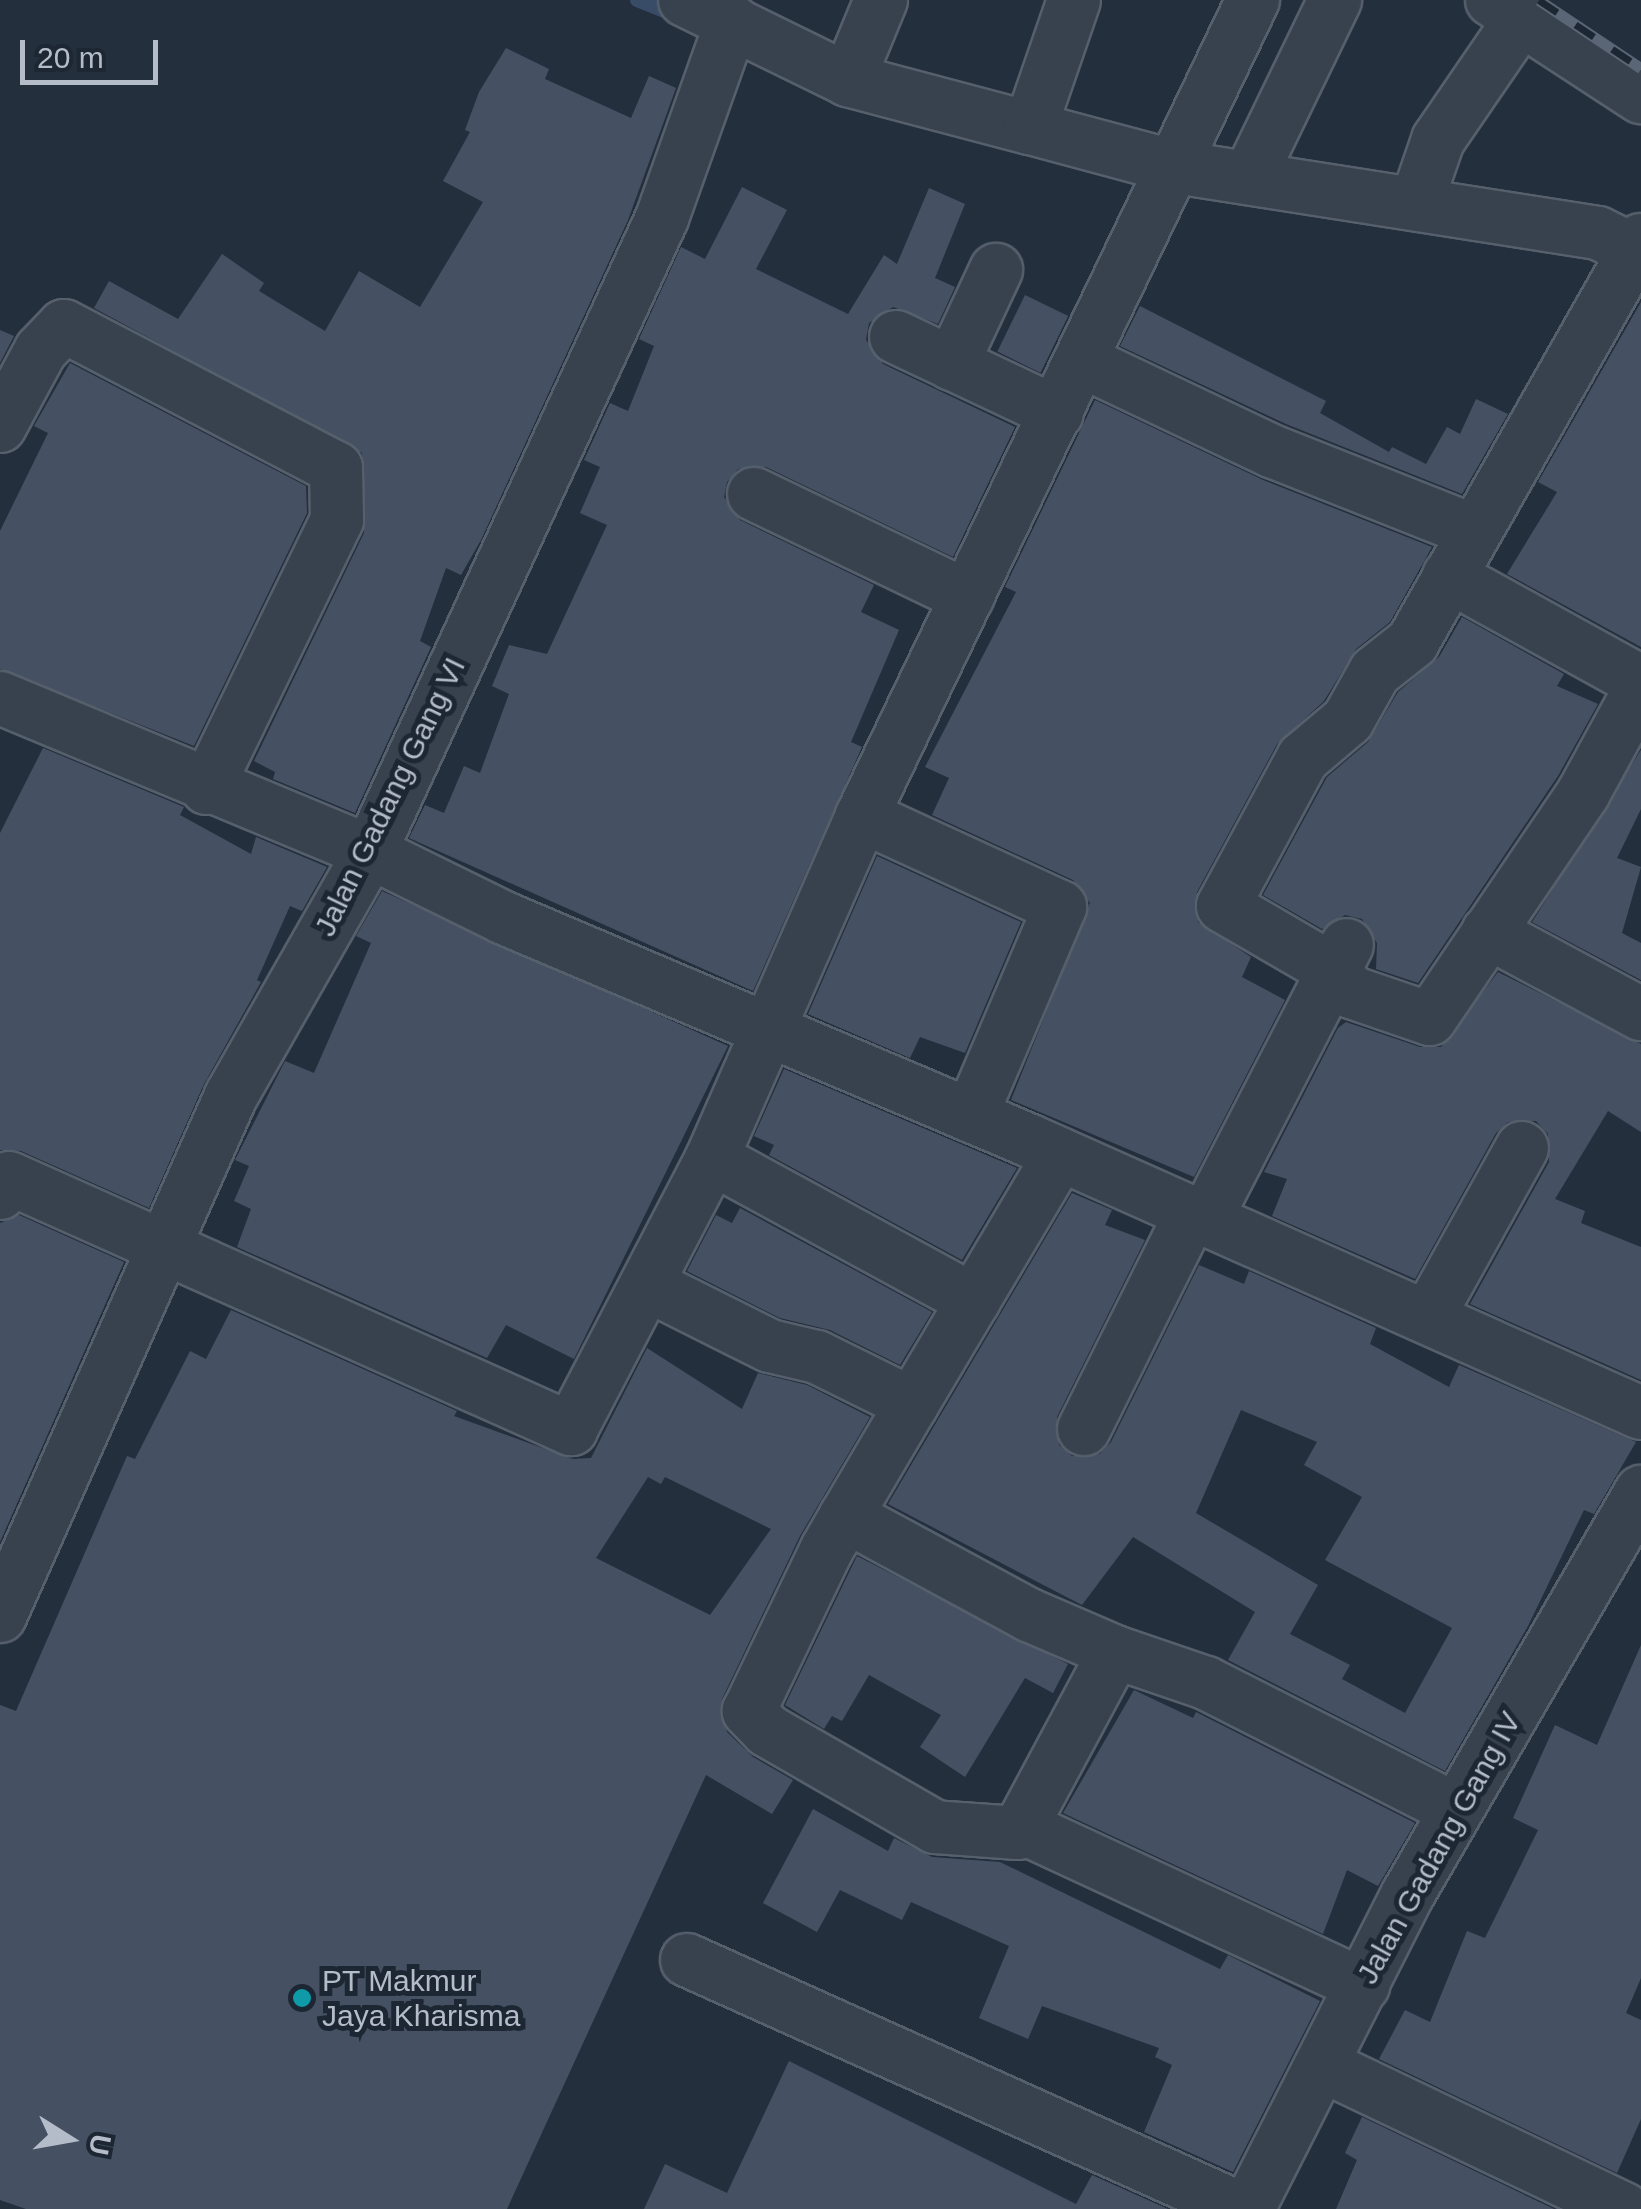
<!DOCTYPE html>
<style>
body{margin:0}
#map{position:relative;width:1641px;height:2209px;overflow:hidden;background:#242f3e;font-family:Arial,sans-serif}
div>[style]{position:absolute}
.stream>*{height:14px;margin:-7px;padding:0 7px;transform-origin:7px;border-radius:7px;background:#394c67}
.building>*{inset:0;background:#455162;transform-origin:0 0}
.roads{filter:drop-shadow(2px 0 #565f6c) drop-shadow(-2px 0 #565f6c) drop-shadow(0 2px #565f6c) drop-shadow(0 -2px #565f6c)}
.street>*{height:52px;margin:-26px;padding:0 26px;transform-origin:26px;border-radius:26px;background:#38414e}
.rail>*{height:11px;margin-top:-5.5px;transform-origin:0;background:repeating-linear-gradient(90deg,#1d2633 0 22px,#5a6575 0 44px);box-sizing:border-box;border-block:2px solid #5a6575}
.dots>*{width:28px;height:28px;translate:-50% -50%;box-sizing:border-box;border:5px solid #1d2633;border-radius:50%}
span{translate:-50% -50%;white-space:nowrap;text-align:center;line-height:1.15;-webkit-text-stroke:10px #1d2633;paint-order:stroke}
.street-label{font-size:30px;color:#b4bcc9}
.poi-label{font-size:30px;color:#b4bcc9}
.left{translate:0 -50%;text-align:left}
.north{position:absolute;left:20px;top:2089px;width:100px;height:100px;-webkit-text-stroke:8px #1d2633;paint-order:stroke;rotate:101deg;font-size:28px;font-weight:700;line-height:40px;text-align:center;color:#b4bcc9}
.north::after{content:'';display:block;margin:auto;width:35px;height:45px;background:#b4bcc9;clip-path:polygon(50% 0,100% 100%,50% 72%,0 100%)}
.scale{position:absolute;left:20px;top:40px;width:138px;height:45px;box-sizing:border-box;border:5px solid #b4bcc9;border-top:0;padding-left:12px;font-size:30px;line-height:35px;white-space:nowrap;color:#b4bcc9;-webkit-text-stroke:8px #1d2633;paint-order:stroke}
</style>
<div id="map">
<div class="stream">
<div style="left:637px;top:0;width:45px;rotate:22deg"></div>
</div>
<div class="building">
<div style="clip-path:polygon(506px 48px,549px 69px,545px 79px,631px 118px,649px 76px,676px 88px,628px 220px,481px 540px,461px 575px,446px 568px,420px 641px,431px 647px,355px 813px,273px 779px,275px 772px,254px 761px,364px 533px,362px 453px,94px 308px,109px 281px,178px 319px,222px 254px,264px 283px,259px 291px,325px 331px,359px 271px,420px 307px,483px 202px,443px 181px,470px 132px,465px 130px,479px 92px)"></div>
<div style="clip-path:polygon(742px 187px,787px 210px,756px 269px,848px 314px,884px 255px,897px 264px,929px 188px,965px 204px,935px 278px,955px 287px,938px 324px,893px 307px,869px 323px,866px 340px,883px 364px,1015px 427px,953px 557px,766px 467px,738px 469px,727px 482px,724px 497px,740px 520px,874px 585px,861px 612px,899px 630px,851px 742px,862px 747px,753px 991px,409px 838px,425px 805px,444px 813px,464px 766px,480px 773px,509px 694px,492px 686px,509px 645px,547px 654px,607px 525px,580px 513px,600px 467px,584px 460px,610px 403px,628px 411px,654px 346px,639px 339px,681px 247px,705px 259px)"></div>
<div style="left:1025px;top:295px;width:48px;height:63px;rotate:26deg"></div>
<div style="clip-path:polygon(1641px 302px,1641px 647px,1507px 574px,1557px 492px,1538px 482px)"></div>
<div style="clip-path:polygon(1140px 306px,1326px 401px,1320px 413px,1389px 452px,1392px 447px,1426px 464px,1447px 427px,1460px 434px,1476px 399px,1508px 414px,1462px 494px,1286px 424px,1120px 346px)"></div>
<div style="clip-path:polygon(0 330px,14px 336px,0 363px)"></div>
<div style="clip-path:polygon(70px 363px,306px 486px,307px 513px,194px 746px,0 669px,0 531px,48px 433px,34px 426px)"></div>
<div style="clip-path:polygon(1095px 400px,1263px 480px,1432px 547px,1390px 622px,1356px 649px,1324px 701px,1277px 744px,1197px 892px,1198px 922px,1251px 957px,1242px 977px,1285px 1000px,1194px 1177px,1011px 1100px,1090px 903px,1073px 880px,932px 815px,949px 778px,925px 767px,1016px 592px,1005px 587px)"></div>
<div style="clip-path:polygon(1462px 617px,1564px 674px,1557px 686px,1598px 704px,1558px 776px,1418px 983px,1376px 969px,1377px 943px,1362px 919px,1345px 915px,1322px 929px,1263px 895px,1327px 777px,1368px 742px,1398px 692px,1439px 657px)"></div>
<div style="clip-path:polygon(43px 748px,184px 807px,180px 815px,251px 854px,256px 837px,327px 867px,302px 911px,290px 906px,257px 980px,261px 982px,204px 1084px,149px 1208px,21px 1151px,0 1150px,0 833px)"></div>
<div style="clip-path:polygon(1641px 750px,1641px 809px,1617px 858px,1641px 867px,1622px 933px,1641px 943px,1641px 980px,1532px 922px)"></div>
<div style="clip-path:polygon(877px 856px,1021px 922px,965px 1053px,920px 1037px,910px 1058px,808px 1014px)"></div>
<div style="clip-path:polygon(382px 891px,728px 1046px,574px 1359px,506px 1325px,487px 1358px,237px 1247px,251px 1209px,234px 1201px,249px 1166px,235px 1160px,285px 1061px,314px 1073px,371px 943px,356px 936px)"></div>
<div style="clip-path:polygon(1498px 972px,1641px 1044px,1641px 1132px,1608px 1111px,1555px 1199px,1585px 1211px,1581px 1223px,1641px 1247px,1641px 1380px,1470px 1304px,1549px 1162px,1548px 1134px,1536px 1121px,1508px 1122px,1496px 1133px,1415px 1279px,1272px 1216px,1287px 1179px,1264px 1172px,1338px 1028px,1346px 1022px,1420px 1047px,1441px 1047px)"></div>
<div style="clip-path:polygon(784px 1069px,1017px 1168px,962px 1260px,769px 1155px,774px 1145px,754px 1136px)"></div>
<div style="clip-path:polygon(evenodd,1072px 1193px,1112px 1210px,1105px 1225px,1145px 1240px,1057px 1417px,1059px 1445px,1072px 1456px,1100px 1454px,1111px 1442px,1199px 1265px,1244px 1284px,1249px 1271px,1376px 1328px,1370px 1344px,1449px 1387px,1459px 1365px,1636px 1442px,1594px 1514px,1584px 1510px,1528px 1626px,1445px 1771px,1228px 1660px,1255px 1612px,1133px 1537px,1082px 1605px,888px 1504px,1072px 1193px,1241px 1410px,1317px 1442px,1304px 1465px,1362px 1497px,1325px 1560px,1452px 1628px,1405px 1713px,1342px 1679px,1350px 1665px,1290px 1634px,1318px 1585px,1196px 1513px,1241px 1410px)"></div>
<div style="clip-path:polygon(740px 1208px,932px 1312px,900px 1365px,830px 1330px,780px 1318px,687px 1271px,716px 1215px,732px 1223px)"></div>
<div style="clip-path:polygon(19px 1215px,124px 1262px,0 1542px,0 1223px)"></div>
<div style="clip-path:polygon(evenodd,231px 1310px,457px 1411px,454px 1416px,573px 1459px,591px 1458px,647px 1348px,742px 1409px,758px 1373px,807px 1385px,870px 1417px,800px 1536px,722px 1699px,727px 1732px,753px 1757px,793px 1780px,772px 1814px,706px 1775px,507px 2209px,26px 2209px,0 2200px,0 1705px,16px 1711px,127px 1456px,135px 1459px,190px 1351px,206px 1359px,231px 1310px,648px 1477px,661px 1484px,665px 1477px,771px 1529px,710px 1615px,596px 1558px,648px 1477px)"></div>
<div style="clip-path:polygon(857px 1556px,1068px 1664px,1053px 1693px,1025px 1678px,965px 1777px,920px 1747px,941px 1715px,869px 1675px,842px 1721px,832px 1716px,824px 1729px,785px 1705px)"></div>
<div style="clip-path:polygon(1641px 1645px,1641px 1978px,1626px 2013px,1641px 2020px,1641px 2119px,1617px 2173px,1379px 2059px,1405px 2010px,1430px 2022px,1467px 1931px,1485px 1938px,1538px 1830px,1513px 1818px,1555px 1725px,1597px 1745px)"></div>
<div style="clip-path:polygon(1134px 1690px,1193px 1718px,1196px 1712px,1415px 1823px,1378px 1886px,1347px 1870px,1323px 1934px,1063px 1813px)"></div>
<div style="clip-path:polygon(813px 1809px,888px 1851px,894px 1838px,932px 1857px,1000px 1862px,1220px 1969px,1228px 1955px,1320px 2001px,1233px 2172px,1144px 2132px,1172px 2065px,1155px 2057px,1159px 2048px,1042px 2006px,1028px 2039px,979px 2018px,1009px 1946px,911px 1902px,902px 1920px,840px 1890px,817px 1932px,763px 1903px)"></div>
<div style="clip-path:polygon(789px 2061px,1076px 2204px,1092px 2175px,1168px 2209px,644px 2209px,665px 2164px,727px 2193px)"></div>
<div style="clip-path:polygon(1362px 2117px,1554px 2209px,1336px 2209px,1357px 2160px,1345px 2153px)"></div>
</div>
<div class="roads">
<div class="street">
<div style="left:685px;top:0;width:182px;rotate:26.1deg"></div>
<div style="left:848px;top:80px;width:188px;rotate:14.8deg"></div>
<div style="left:1030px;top:128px;width:151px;rotate:15deg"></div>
<div style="left:1176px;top:167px;width:427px;rotate:8.9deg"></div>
<div style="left:1598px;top:233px;width:48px;rotate:26deg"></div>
<div style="left:1492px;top:0;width:178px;rotate:33.1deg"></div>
<div style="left:848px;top:80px;width:87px;rotate:-67.6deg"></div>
<div style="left:1030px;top:128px;width:135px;rotate:-71deg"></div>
<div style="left:1249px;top:178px;width:198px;rotate:-64.2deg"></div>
<div style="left:1416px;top:204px;width:68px;rotate:-71deg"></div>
<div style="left:1438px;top:140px;width:147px;rotate:-55.6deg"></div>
<div style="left:1641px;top:240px;width:462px;rotate:119.6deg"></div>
<div style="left:1413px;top:642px;width:48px;rotate:141.7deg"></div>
<div style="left:1375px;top:672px;width:55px;rotate:119.4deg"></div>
<div style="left:1348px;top:720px;width:59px;rotate:139.8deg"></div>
<div style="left:1303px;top:758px;width:168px;rotate:118.4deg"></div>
<div style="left:1223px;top:906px;width:127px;rotate:30.2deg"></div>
<div style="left:1333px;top:970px;width:28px;rotate:51deg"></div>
<div style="left:1351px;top:992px;width:83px;rotate:18.9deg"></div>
<div style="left:1430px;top:1019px;width:274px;rotate:-55.8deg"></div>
<div style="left:1584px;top:792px;width:119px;rotate:-61.3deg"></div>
<div style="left:896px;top:337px;width:178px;rotate:25.3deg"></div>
<div style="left:1082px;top:361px;width:212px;rotate:25.4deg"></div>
<div style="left:1274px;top:452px;width:215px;rotate:21.6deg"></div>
<div style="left:952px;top:364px;width:104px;rotate:-64.9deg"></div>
<div style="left:0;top:426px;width:86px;rotate:-61.7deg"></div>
<div style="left:41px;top:350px;width:33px;rotate:-46deg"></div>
<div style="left:64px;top:326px;width:307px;rotate:27.6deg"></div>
<div style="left:336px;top:468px;width:52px;rotate:88.9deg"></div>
<div style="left:337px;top:520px;width:298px;rotate:115.9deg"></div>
<div style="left:754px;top:494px;width:237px;rotate:25.7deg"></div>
<div style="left:1449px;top:576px;width:219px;rotate:28.9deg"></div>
<div style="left:0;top:698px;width:401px;rotate:22.6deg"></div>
<div style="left:370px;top:852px;width:149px;rotate:26.2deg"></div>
<div style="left:504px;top:918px;width:569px;rotate:22.96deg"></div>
<div style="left:1028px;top:1140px;width:671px;rotate:24.01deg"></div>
<div style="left:862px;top:816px;width:218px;rotate:24.7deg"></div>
<div style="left:1060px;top:907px;width:227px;rotate:113.1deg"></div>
<div style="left:1488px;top:932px;width:174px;rotate:28.2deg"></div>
<div style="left:712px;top:1158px;width:298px;rotate:28.6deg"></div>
<div style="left:0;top:1193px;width:17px;rotate:-59deg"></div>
<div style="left:9px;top:1178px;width:616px;rotate:24.07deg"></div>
<div style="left:571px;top:1429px;width:305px;rotate:-62.5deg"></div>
<div style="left:712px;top:1158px;width:373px;rotate:-66.3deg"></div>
<div style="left:862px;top:816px;width:905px;rotate:-64.4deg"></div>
<div style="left:1206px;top:1218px;width:307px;rotate:-62.7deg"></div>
<div style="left:650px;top:1286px;width:134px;rotate:26.6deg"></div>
<div style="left:770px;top:1346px;width:48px;rotate:13.2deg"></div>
<div style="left:817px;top:1357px;width:106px;rotate:26.3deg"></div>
<div style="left:1429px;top:1315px;width:191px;rotate:-60.9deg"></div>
<div style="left:1084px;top:1429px;width:242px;rotate:-63.5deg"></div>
<div style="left:846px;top:1516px;width:208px;rotate:28.4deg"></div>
<div style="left:1029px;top:1615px;width:94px;rotate:23.3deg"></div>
<div style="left:1115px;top:1652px;width:205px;rotate:118.2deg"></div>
<div style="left:1018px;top:1833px;width:83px;rotate:-175.9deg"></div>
<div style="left:935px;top:1827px;width:193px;rotate:-150.1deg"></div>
<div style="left:768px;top:1731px;width:28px;rotate:-134deg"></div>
<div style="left:749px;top:1711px;width:180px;rotate:-64.3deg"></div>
<div style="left:827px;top:1549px;width:38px;rotate:-60deg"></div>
<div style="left:846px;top:1516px;width:130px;rotate:-59.5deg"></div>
<div style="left:912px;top:1404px;width:290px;rotate:-59.3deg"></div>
<div style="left:0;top:1616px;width:569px;rotate:-66.05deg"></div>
<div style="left:231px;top:1096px;width:281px;rotate:-60.3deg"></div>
<div style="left:370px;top:852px;width:698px;rotate:-65.27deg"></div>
<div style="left:662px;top:218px;width:209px;rotate:-70.4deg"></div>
<div style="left:1115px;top:1652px;width:96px;rotate:18.8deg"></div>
<div style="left:1206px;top:1683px;width:280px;rotate:26.9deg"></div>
<div style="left:1024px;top:1828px;width:374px;rotate:24.9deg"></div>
<div style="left:687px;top:1960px;width:607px;rotate:24.2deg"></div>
<div style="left:1324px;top:2066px;width:332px;rotate:25.5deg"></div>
<div style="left:1248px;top:2209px;width:353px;rotate:-63.1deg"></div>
<div style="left:1408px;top:1894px;width:465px;rotate:-59.9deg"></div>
</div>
</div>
<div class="rail">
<div style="left:1539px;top:0;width:123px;rotate:33.7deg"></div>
</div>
<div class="dots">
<div style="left:302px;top:1998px;background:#0f9aa8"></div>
</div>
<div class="street-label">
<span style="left:390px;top:797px;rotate:-64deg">Jalan Gadang Gang VI</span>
<span style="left:1439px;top:1848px;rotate:-61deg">Jalan Gadang Gang IV</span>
</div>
<div class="poi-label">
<span class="left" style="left:322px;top:1998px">PT Makmur<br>Jaya Kharisma</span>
</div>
<div class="north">U</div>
<div class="scale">20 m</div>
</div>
